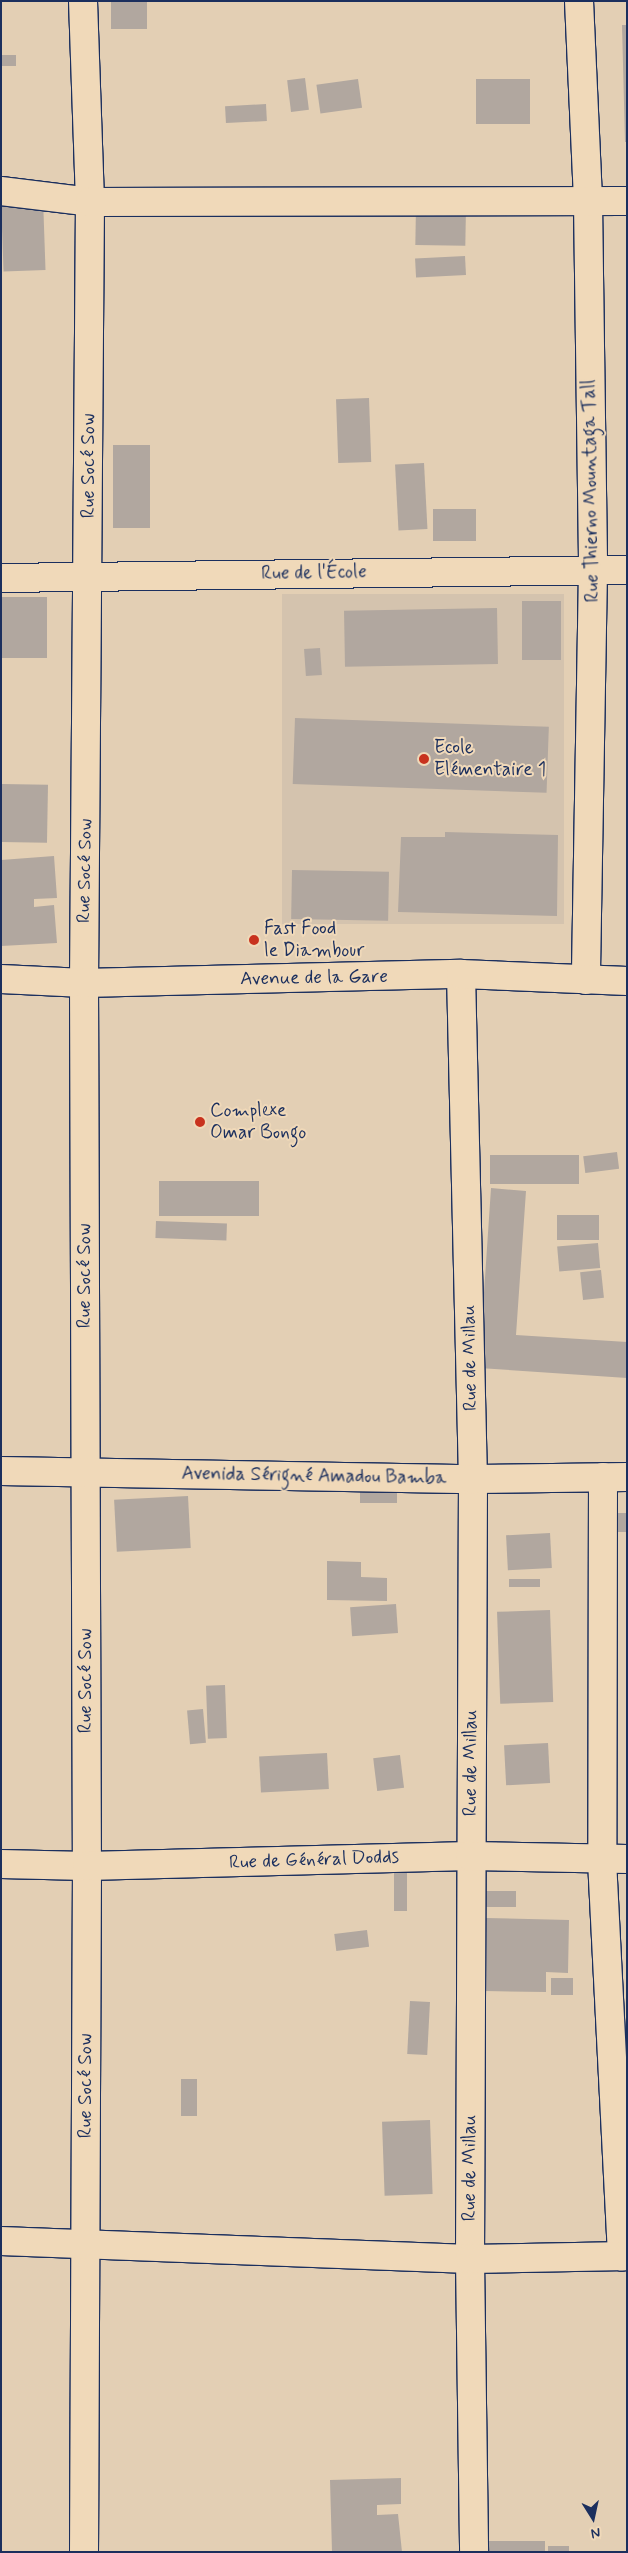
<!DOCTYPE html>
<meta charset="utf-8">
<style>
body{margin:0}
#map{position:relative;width:628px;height:2553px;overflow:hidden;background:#e3cfb4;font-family:Mynerve,sans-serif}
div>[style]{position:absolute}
.built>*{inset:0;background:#d4c3ae;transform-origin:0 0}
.building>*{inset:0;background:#b1a79f;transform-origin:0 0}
.roads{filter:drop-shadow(1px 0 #1b2f5e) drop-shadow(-1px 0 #1b2f5e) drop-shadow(0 1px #1b2f5e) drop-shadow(0 -1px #1b2f5e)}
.minor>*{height:28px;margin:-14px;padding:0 14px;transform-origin:14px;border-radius:14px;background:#f0d9b9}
.dots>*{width:14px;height:14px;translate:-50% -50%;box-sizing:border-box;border:2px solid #f0d9b9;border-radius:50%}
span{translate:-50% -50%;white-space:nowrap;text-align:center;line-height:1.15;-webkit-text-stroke:4px #f0d9b9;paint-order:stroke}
.street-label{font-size:19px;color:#1b2f5e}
.poi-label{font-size:19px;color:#1b2f5e}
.left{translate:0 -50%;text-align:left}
.frame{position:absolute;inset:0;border:2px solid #1b2f5e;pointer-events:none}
.north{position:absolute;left:568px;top:2493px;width:50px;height:50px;-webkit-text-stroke:4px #f0d9b9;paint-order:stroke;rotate:170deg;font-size:14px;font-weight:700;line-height:20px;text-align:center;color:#1b2f5e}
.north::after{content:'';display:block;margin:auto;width:18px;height:22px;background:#1b2f5e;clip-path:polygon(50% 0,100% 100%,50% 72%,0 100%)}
</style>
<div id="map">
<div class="built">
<div style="left:564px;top:594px;width:330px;height:282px;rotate:90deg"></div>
</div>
<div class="building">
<div style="left:111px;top:1px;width:36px;height:28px"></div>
<div style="clip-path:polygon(622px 25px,627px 25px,627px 142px,625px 142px)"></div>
<div style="left:16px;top:55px;width:11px;height:15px;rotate:90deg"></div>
<div style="left:305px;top:78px;width:32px;height:18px;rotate:83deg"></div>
<div style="left:358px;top:79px;width:29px;height:42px;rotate:82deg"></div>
<div style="left:530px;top:79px;width:45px;height:54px;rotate:90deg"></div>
<div style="left:266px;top:104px;width:17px;height:41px;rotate:87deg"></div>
<div style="left:43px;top:198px;width:72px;height:42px;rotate:88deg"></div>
<div style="left:416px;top:206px;width:50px;height:39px;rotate:1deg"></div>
<div style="left:465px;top:256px;width:19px;height:50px;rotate:87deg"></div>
<div style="left:369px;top:398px;width:64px;height:33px;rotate:88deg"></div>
<div style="left:113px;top:445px;width:37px;height:83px"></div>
<div style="left:424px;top:463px;width:66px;height:29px;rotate:87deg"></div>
<div style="left:433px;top:509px;width:43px;height:32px"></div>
<div style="left:47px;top:597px;width:61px;height:45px;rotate:90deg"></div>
<div style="left:561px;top:601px;width:59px;height:39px;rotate:90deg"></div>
<div style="left:497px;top:608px;width:56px;height:153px;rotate:89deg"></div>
<div style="left:320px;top:648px;width:27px;height:16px;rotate:86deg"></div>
<div style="left:295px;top:718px;width:254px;height:66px;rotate:2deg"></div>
<div style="left:2px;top:784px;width:46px;height:58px;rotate:1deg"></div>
<div style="clip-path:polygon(445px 832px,558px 835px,557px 916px,398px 912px,401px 837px,445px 837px)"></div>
<div style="clip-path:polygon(54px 856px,57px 898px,34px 899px,34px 907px,54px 905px,57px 943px,1px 946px,1px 860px)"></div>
<div style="left:292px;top:870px;width:97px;height:49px;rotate:1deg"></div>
<div style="left:617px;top:1152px;width:17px;height:34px;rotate:83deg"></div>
<div style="left:579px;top:1155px;width:29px;height:89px;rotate:90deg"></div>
<div style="left:259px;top:1181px;width:35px;height:100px;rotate:90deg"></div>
<div style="clip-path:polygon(491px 1188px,526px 1191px,516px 1335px,627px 1342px,627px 1378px,479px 1368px)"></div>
<div style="left:599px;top:1215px;width:25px;height:42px;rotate:90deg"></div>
<div style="left:156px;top:1221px;width:71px;height:17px;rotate:2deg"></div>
<div style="left:598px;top:1243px;width:25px;height:41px;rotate:85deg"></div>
<div style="left:601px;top:1270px;width:28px;height:21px;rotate:84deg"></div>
<div style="left:397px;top:1485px;width:18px;height:37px;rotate:90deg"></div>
<div style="left:188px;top:1496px;width:52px;height:74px;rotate:87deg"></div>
<div style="left:613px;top:1513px;width:14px;height:19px"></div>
<div style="left:550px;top:1533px;width:35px;height:44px;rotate:87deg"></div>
<div style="clip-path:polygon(327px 1561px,361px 1562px,361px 1577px,387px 1578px,387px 1601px,327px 1600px)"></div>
<div style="left:509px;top:1579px;width:31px;height:8px"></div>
<div style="left:396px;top:1604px;width:29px;height:46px;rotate:86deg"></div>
<div style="left:550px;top:1610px;width:92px;height:53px;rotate:88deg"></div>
<div style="left:225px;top:1685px;width:53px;height:19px;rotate:88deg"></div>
<div style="left:203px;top:1709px;width:34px;height:16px;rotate:85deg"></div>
<div style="left:548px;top:1743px;width:40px;height:44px;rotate:87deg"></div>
<div style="left:327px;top:1753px;width:36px;height:68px;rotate:87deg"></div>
<div style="left:400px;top:1755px;width:33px;height:27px;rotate:83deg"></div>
<div style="left:394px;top:1870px;width:13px;height:41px"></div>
<div style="left:480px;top:1891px;width:36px;height:16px"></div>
<div style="clip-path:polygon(486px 1918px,569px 1920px,568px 1973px,546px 1972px,546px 1992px,485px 1991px)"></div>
<div style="left:367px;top:1930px;width:17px;height:33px;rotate:83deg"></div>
<div style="left:551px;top:1978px;width:22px;height:17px"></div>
<div style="left:410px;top:2001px;width:20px;height:53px;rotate:3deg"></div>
<div style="left:181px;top:2079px;width:16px;height:37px"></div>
<div style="left:430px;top:2120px;width:74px;height:48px;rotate:88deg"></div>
<div style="clip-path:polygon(401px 2478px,401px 2504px,377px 2505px,377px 2515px,398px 2514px,402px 2552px,332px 2552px,330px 2480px)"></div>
<div style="left:545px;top:2541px;width:11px;height:67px;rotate:90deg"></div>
<div style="left:548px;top:2546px;width:21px;height:6px"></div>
</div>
<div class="roads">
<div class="minor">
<div style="left:83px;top:1px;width:201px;rotate:88deg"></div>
<div style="left:90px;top:202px;width:781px;rotate:90.44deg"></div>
<div style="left:84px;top:983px;width:883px;rotate:89.81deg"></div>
<div style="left:87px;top:1866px;width:686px;rotate:90.25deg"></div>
<div style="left:579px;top:1px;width:201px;rotate:87.4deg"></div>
<div style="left:588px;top:202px;width:368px;rotate:89.2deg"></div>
<div style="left:593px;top:570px;width:410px;rotate:91deg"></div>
<div style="left:1px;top:191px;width:90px;rotate:7deg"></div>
<div style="left:90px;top:202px;width:537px;rotate:-0.11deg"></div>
<div style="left:1px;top:578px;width:626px;rotate:-0.73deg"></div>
<div style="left:461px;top:974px;width:505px;rotate:88.64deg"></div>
<div style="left:473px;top:1479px;width:780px;rotate:90.22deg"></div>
<div style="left:470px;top:2259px;width:293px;rotate:89.2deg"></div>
<div style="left:1px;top:979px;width:83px;rotate:2.8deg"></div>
<div style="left:84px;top:983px;width:377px;rotate:-1.4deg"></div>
<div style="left:461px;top:974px;width:166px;rotate:2.4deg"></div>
<div style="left:1px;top:1471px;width:472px;rotate:1deg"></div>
<div style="left:473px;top:1479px;width:154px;rotate:-0.7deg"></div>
<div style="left:603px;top:1477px;width:383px;rotate:90.1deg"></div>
<div style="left:602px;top:1860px;width:397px;rotate:87.1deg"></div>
<div style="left:1px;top:1864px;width:86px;rotate:1.3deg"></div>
<div style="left:87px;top:1866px;width:383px;rotate:-1.5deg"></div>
<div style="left:470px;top:1856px;width:157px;rotate:1.1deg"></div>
<div style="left:1px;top:2241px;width:469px;rotate:2.2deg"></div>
<div style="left:470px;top:2259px;width:157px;rotate:-1.1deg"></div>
</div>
</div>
<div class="dots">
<div style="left:424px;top:759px;background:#c8321e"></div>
<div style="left:254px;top:940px;background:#c8321e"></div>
<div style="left:200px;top:1122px;background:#c8321e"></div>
</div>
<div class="street-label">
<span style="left:89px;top:466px;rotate:-90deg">Rue Socé Sow</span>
<span style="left:591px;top:491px;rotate:-91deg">Rue Thierno Mountaga Tall</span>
<span style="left:314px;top:573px;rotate:-1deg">Rue de l'École</span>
<span style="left:85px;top:871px;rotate:-89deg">Rue Socé Sow</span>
<span style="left:314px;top:978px;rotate:-1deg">Avenue de la Gare</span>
<span style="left:85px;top:1276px;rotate:-90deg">Rue Socé Sow</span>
<span style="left:470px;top:1358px;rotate:-91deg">Rue de Millau</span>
<span style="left:314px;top:1476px;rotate:1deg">Avenida Sérigné Amadou Bamba</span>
<span style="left:86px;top:1681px;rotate:-90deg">Rue Socé Sow</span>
<span style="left:471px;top:1763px;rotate:-90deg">Rue de Millau</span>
<span style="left:314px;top:1860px;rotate:-2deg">Rue de Général Dodds</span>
<span style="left:86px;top:2086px;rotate:-90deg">Rue Socé Sow</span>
<span style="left:470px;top:2168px;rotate:-90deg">Rue de Millau</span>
</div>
<div class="poi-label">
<span class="left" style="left:434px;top:759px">Ecole<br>Elémentaire 1</span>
<span class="left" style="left:264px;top:940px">Fast Food<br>le Diambour</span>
<span class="left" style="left:210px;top:1122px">Complexe<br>Omar Bongo</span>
</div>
<div class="frame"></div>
<div class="north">N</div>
</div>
